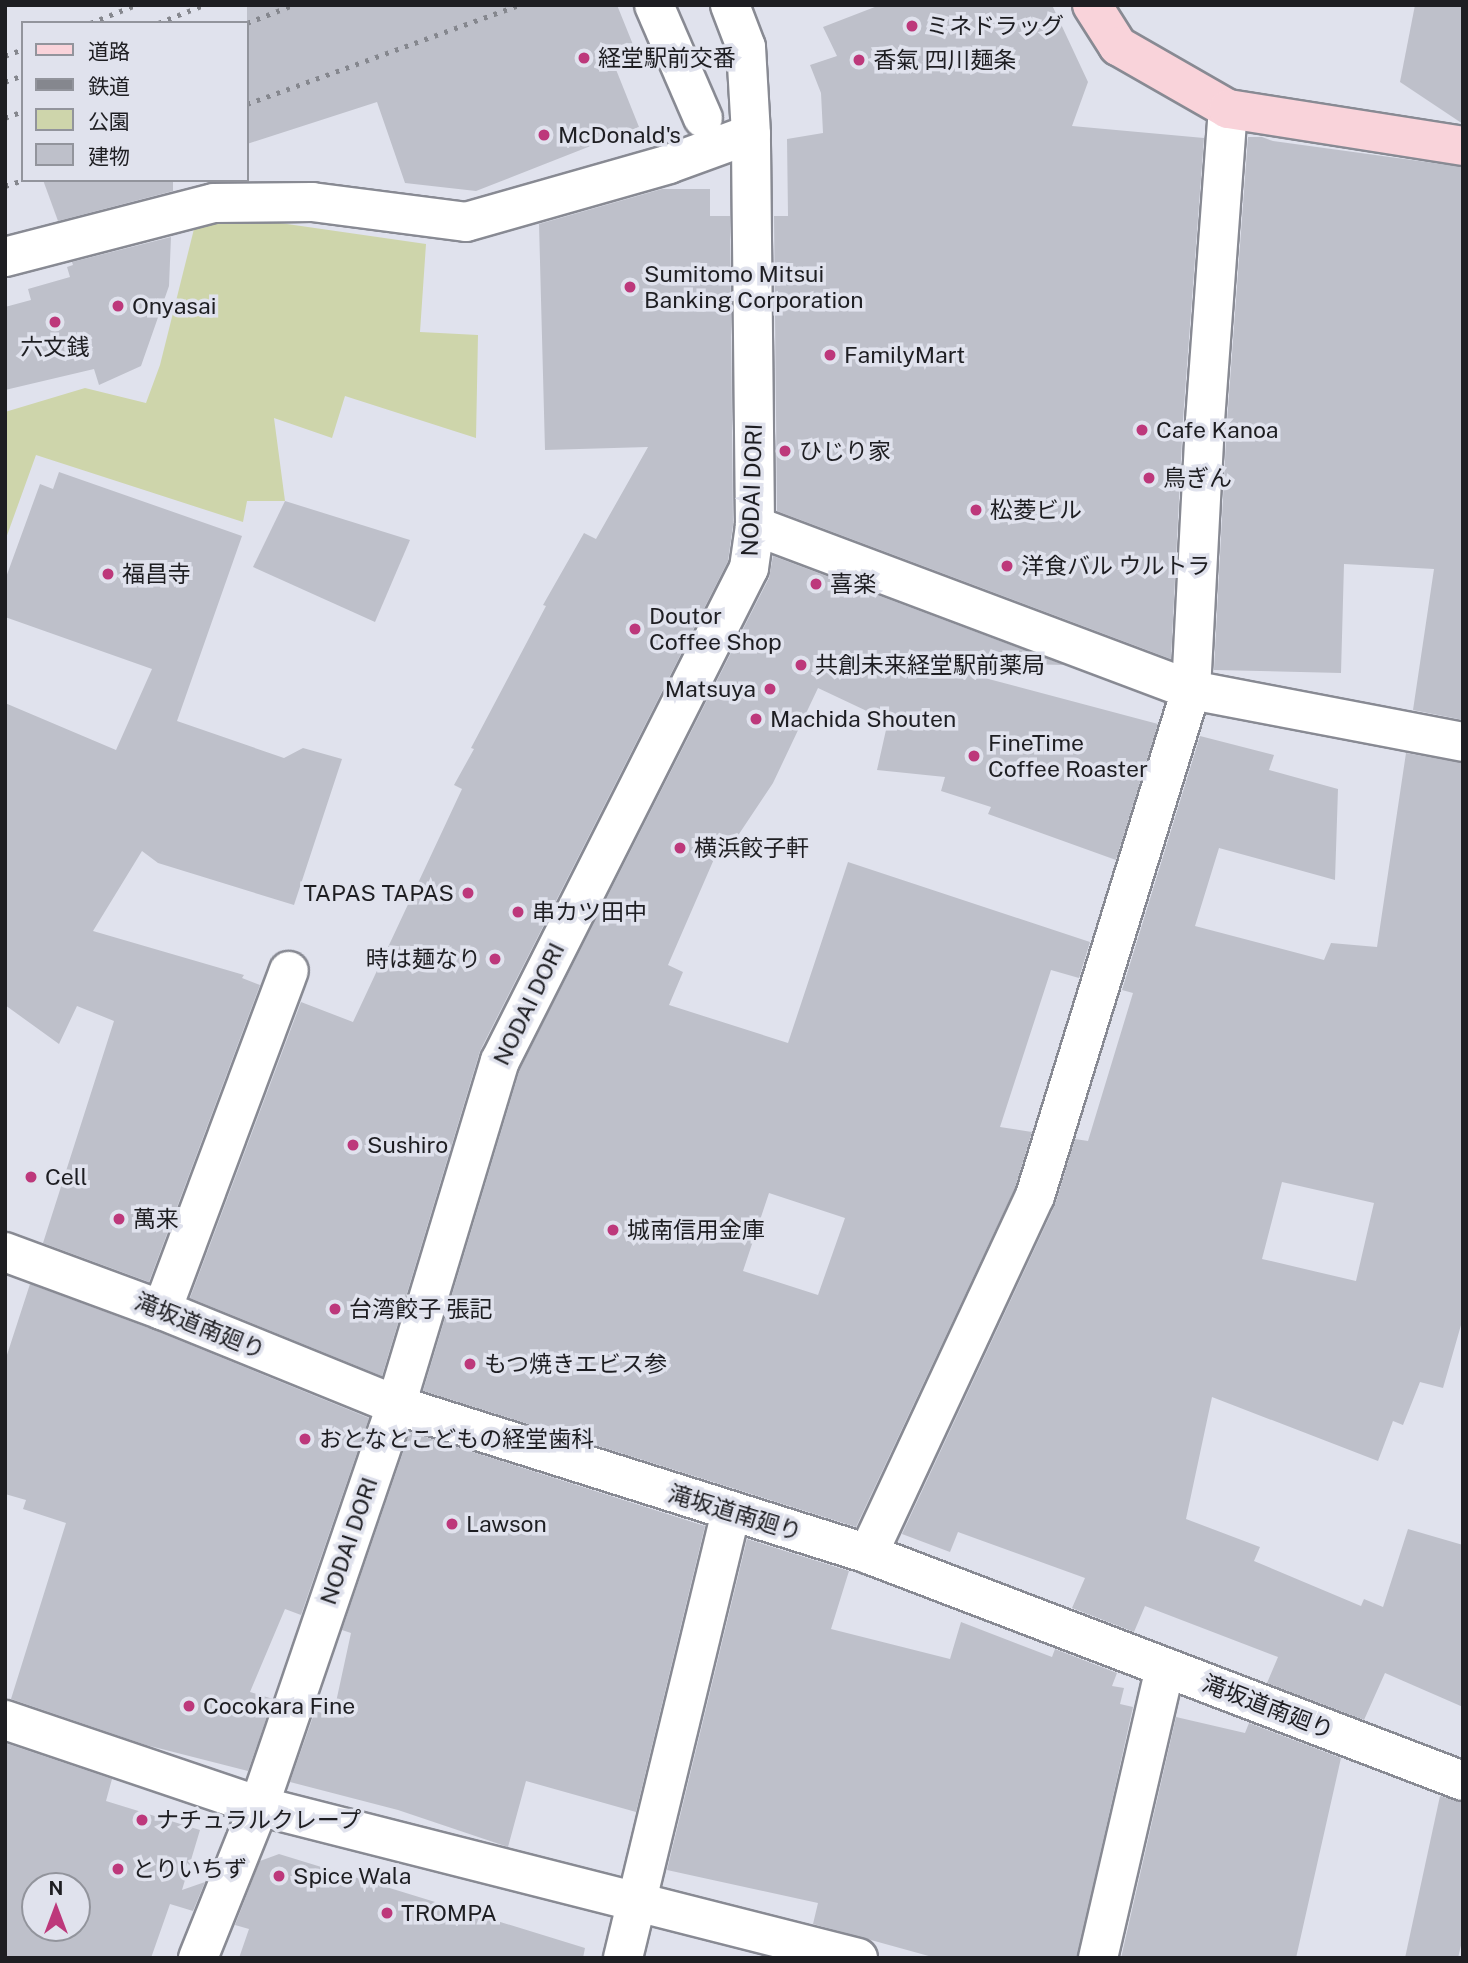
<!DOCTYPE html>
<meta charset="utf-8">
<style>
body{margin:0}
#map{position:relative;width:1468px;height:1963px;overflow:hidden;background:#e0e2ed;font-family:"Public Sans","Noto Sans JP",sans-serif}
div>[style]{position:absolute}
.green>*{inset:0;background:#ced5ab}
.building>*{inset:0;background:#bec0ca}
.roads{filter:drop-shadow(2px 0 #888a93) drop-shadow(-2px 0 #888a93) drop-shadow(0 2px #888a93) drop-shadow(0 -2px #888a93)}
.minor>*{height:38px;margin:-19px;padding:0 19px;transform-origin:19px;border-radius:19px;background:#fff}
.major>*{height:38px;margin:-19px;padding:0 19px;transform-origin:19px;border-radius:19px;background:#f9d3da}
.rail>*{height:5px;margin-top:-2.5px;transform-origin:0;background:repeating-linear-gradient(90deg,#85878e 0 3.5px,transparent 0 10.5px)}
.dots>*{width:19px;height:19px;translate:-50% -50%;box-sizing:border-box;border:4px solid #e0e2ed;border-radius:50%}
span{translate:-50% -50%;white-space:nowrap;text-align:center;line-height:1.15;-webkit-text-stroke:7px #e0e2ed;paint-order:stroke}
.poi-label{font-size:23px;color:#1e1e22}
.left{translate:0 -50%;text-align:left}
.right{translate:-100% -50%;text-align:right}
.street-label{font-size:23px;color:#1e1e22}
.frame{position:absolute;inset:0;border:7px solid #1e1e22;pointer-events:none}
.legend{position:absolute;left:21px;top:21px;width:228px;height:161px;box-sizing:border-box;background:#e0e2ed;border:2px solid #92949c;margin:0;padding:9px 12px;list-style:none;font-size:21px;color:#1e1e22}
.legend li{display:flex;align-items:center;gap:14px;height:35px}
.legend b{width:35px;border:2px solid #92949c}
.north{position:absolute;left:21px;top:1872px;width:70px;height:70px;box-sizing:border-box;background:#e0e2ed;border:2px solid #92949c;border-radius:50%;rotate:0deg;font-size:19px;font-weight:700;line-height:28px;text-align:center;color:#1e1e22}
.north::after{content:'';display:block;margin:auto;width:24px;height:32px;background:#bd387b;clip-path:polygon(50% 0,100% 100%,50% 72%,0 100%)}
</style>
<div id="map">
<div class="green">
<div style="clip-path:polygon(218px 223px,280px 223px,426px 244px,420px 332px,478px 335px,476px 438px,345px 396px,332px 438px,274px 418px,285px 501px,247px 501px,243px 522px,36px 455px,5px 541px,5px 412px,85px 388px,146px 403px,160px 365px,194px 229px)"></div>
</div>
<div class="building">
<div style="clip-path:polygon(247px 5px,617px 5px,638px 57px,615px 67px,639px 127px,476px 191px,405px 183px,377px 102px,247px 144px)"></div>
<div style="clip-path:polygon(880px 5px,1052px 5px,1088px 82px,1072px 126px,1204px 138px,1183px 419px,1171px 659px,777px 511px,774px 216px,788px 216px,787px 139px,823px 133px,821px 93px,810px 65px,837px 56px,823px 27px)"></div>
<div style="clip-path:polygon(1415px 5px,1463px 5px,1463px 124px,1400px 82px)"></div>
<div style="clip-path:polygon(1248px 137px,1262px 137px,1273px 141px,1463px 167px,1463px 720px,1413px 710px,1434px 569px,1344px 564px,1341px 673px,1214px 670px,1227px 422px)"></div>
<div style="clip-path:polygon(43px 180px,173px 180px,173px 191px,58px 221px)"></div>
<div style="clip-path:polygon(662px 189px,710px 189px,710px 216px,730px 216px,733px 525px,728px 561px,480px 1051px,382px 1376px,190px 1298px,301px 1002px,353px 1022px,462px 789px,454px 785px,474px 749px,471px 748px,546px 606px,543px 605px,584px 533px,596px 539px,648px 447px,545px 450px,539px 224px)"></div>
<div style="clip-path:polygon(171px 237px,169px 286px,141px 366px,99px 385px,94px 369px,5px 390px,5px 307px,31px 300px,28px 289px,70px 277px,67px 267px,73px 265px,72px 262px)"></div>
<div style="clip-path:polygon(59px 472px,242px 536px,177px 721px,284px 758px,303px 748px,342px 759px,294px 905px,158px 863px,142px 851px,93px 931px,244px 975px,242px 978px,260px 985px,149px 1282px,43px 1243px,114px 1021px,77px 1006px,59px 1044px,5px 1005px,5px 703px,116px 750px,152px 669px,5px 617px,5px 580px,40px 484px,53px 489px)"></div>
<div style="clip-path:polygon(285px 501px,410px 540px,375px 622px,253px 567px)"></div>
<div style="clip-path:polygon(evenodd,773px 556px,1064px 665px,983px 663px,981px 677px,1158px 724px,1116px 860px,988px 814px,991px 807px,941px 791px,945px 777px,877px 770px,888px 721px,818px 688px,773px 783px,729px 849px,721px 843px,668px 965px,683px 972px,669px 1005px,788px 1043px,848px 862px,1090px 942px,1079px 978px,1051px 970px,1000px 1127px,1032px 1132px,1015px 1188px,856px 1527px,423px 1391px,520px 1069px,769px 578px,773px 556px,769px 1193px,845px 1218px,818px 1295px,743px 1271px,769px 1193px)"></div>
<div style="clip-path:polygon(evenodd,1200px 736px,1274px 755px,1269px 770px,1338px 789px,1335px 880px,1219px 848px,1195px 926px,1324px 960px,1331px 943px,1377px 947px,1406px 753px,1463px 763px,1463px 1318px,1443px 1388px,1420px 1382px,1403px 1425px,1393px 1421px,1378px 1461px,1212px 1397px,1186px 1519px,1260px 1547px,1254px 1561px,1361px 1606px,1364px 1599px,1383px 1607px,1408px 1529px,1463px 1545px,1463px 1707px,1385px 1673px,1364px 1720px,1267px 1683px,1278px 1657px,1145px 1606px,1134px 1632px,1072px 1608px,1085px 1578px,958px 1532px,950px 1552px,902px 1534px,1055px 1205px,1075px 1139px,1088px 1141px,1133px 993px,1122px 990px,1200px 736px,1282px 1182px,1374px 1203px,1356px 1281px,1262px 1259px,1282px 1182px)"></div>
<div style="clip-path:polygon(30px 1284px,154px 1330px,369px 1418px,301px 1615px,285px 1609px,250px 1692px,273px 1699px,248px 1771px,146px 1745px,11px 1699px,66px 1523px,23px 1509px,26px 1500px,5px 1494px,5px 1361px)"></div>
<div style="clip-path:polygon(410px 1432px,705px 1526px,636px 1812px,526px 1781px,508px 1847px,398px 1810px,290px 1782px,315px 1711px,333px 1716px,351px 1633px,342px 1630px)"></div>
<div style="clip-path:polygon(747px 1539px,849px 1571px,831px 1629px,950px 1659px,961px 1622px,1052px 1657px,1055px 1649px,1117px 1673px,1112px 1686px,1124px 1688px,1120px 1704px,1133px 1707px,1077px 1958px,936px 1958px,813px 1924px,818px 1903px,667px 1870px)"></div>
<div style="clip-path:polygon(1176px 1717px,1245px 1733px,1249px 1723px,1341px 1758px,1296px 1958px,1121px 1958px)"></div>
<div style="clip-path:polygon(evenodd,5px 1743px,112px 1779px,106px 1801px,200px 1830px,182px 1890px,205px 1882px,193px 1911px,170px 1904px,151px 1958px,5px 1958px,5px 1743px,35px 1886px,77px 1886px,77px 1928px,35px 1928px,35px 1886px)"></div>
<div style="clip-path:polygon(1440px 1796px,1463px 1802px,1463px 1937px,1458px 1958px,1405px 1958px)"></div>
<div style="clip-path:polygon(279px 1854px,585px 1948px,583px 1958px,239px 1958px,249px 1929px,235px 1925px,260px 1861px)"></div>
</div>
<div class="roads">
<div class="minor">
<div style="left:654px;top:5px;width:123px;rotate:66.6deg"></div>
<div style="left:5px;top:257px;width:216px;rotate:-14.5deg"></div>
<div style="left:214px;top:203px;width:98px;rotate:-0.6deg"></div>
<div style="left:312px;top:202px;width:155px;rotate:7.4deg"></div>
<div style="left:466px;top:222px;width:211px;rotate:-15.9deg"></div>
<div style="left:669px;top:164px;width:87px;rotate:-20.1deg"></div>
<div style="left:755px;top:526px;width:466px;rotate:20.6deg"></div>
<div style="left:1191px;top:690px;width:277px;rotate:10.8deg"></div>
<div style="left:5px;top:1252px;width:167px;rotate:20.3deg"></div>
<div style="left:162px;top:1310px;width:253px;rotate:22.1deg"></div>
<div style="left:396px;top:1405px;width:495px;rotate:17.5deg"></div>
<div style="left:868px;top:1554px;width:637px;rotate:20.88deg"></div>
<div style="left:162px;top:1310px;width:362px;rotate:-69.5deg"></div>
<div style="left:868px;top:1554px;width:395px;rotate:-65deg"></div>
<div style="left:1035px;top:1196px;width:530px;rotate:-72.87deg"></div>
<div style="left:1191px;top:690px;width:269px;rotate:-87deg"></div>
<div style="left:1205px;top:421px;width:313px;rotate:-85.8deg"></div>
<div style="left:5px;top:1720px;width:268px;rotate:18.7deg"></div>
<div style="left:259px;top:1806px;width:618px;rotate:14.24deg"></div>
<div style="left:198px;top:1958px;width:164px;rotate:-68.1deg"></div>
<div style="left:259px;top:1806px;width:424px;rotate:-71.1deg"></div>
<div style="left:396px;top:1405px;width:359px;rotate:-73.2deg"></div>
<div style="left:500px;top:1061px;width:552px;rotate:-63.2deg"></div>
<div style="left:749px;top:568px;width:42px;rotate:-81.9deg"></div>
<div style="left:755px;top:526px;width:392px;rotate:-90.6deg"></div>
<div style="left:751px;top:134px;width:87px;rotate:-93.3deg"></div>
<div style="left:746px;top:47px;width:45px;rotate:-110.9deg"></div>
<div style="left:623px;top:1958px;width:458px;rotate:-76.4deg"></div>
<div style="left:1098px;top:1958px;width:298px;rotate:-77deg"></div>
</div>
<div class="major">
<div style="left:1092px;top:5px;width:49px;rotate:57.6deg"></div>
<div style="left:1118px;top:46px;width:127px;rotate:29.8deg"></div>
<div style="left:1228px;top:109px;width:238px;rotate:8.9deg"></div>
</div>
</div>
<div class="rail">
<div style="left:90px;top:23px;width:49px;rotate:-21.4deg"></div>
<div style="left:158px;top:23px;width:49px;rotate:-21.4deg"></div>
<div style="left:247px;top:23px;width:49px;rotate:-21.4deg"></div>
<div style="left:5px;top:56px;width:19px;rotate:-21deg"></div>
<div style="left:5px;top:82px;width:19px;rotate:-21deg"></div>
<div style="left:247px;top:104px;width:289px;rotate:-20deg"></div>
<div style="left:5px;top:118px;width:19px;rotate:-21deg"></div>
<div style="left:5px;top:186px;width:19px;rotate:-18deg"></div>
</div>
<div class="dots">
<div style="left:912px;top:26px;background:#bd387b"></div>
<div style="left:584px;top:58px;background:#bd387b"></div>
<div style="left:859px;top:60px;background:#bd387b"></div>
<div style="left:544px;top:135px;background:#bd387b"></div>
<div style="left:630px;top:287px;background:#bd387b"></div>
<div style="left:118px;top:306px;background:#bd387b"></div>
<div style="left:55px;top:322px;background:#bd387b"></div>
<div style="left:830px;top:355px;background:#bd387b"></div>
<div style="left:1142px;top:430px;background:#bd387b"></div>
<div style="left:785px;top:451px;background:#bd387b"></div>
<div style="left:1149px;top:478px;background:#bd387b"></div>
<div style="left:976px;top:510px;background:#bd387b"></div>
<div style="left:1007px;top:566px;background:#bd387b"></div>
<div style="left:108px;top:574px;background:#bd387b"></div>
<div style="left:816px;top:584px;background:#bd387b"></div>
<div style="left:635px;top:629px;background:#bd387b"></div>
<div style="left:801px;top:665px;background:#bd387b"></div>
<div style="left:770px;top:689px;background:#bd387b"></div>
<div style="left:756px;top:719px;background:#bd387b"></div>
<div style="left:974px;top:756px;background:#bd387b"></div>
<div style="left:680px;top:848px;background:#bd387b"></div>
<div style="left:468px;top:893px;background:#bd387b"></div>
<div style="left:518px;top:912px;background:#bd387b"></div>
<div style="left:495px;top:959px;background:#bd387b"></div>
<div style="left:353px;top:1145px;background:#bd387b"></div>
<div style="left:31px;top:1177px;background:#bd387b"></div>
<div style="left:119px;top:1219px;background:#bd387b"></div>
<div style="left:613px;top:1230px;background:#bd387b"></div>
<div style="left:335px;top:1309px;background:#bd387b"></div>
<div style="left:470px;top:1364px;background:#bd387b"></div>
<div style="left:305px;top:1439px;background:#bd387b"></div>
<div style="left:452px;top:1524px;background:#bd387b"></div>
<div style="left:189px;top:1706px;background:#bd387b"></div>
<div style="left:142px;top:1820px;background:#bd387b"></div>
<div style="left:118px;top:1869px;background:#bd387b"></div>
<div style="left:279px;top:1876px;background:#bd387b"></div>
<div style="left:387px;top:1913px;background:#bd387b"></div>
</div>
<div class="poi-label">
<span class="left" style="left:926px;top:26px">ミネドラッグ</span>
<span class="left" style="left:598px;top:58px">経堂駅前交番</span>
<span class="left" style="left:873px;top:60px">香氣 四川麺条</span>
<span class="left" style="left:558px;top:135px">McDonald's</span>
<span class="left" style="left:644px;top:287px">Sumitomo Mitsui<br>Banking Corporation</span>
<span class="left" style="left:132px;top:306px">Onyasai</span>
<span style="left:55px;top:347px">六文銭</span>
<span class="left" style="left:844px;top:355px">FamilyMart</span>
<span class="left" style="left:1156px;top:430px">Cafe Kanoa</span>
<span class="left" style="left:799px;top:451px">ひじり家</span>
<span class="left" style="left:1163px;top:478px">鳥ぎん</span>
<span class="left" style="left:990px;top:510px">松菱ビル</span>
<span class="left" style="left:1021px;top:566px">洋食バル ウルトラ</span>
<span class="left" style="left:122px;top:574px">福昌寺</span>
<span class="left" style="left:830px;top:584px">喜楽</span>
<span class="left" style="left:649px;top:629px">Doutor<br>Coffee Shop</span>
<span class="left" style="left:815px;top:665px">共創未来経堂駅前薬局</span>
<span class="right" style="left:756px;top:689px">Matsuya</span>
<span class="left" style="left:770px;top:719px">Machida Shouten</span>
<span class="left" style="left:988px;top:756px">FineTime<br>Coffee Roaster</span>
<span class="left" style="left:694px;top:848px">横浜餃子軒</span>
<span class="right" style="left:454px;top:893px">TAPAS TAPAS</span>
<span class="left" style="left:532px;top:912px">串カツ田中</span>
<span class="right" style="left:481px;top:959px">時は麺なり</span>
<span class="left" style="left:367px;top:1145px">Sushiro</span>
<span class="left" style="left:45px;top:1177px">Cell</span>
<span class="left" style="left:133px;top:1219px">萬来</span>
<span class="left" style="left:627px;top:1230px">城南信用金庫</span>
<span class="left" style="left:349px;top:1309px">台湾餃子 張記</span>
<span class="left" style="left:484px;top:1364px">もつ焼きエビス参</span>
<span class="left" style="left:319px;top:1439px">おとなとこどもの経堂歯科</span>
<span class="left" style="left:466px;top:1524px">Lawson</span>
<span class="left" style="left:203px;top:1706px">Cocokara Fine</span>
<span class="left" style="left:156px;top:1820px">ナチュラルクレープ</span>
<span class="left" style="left:132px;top:1869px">とりいちず</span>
<span class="left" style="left:293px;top:1876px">Spice Wala</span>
<span class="left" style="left:401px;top:1913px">TROMPA</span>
</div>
<div class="street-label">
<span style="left:752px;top:490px;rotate:-88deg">NODAI DORI</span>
<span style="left:529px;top:1004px;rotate:-64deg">NODAI DORI</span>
<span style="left:200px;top:1326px;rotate:22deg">滝坂道南廻り</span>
<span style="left:735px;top:1513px;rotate:17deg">滝坂道南廻り</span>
<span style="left:349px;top:1541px;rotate:-71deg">NODAI DORI</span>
<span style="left:1268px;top:1707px;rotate:21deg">滝坂道南廻り</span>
</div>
<div class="frame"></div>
<ul class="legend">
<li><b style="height:9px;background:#f9d3da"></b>道路</li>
<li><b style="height:9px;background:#85878e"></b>鉄道</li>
<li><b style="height:19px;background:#ced5ab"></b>公園</li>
<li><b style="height:19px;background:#bec0ca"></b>建物</li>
</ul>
<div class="north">N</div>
</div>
